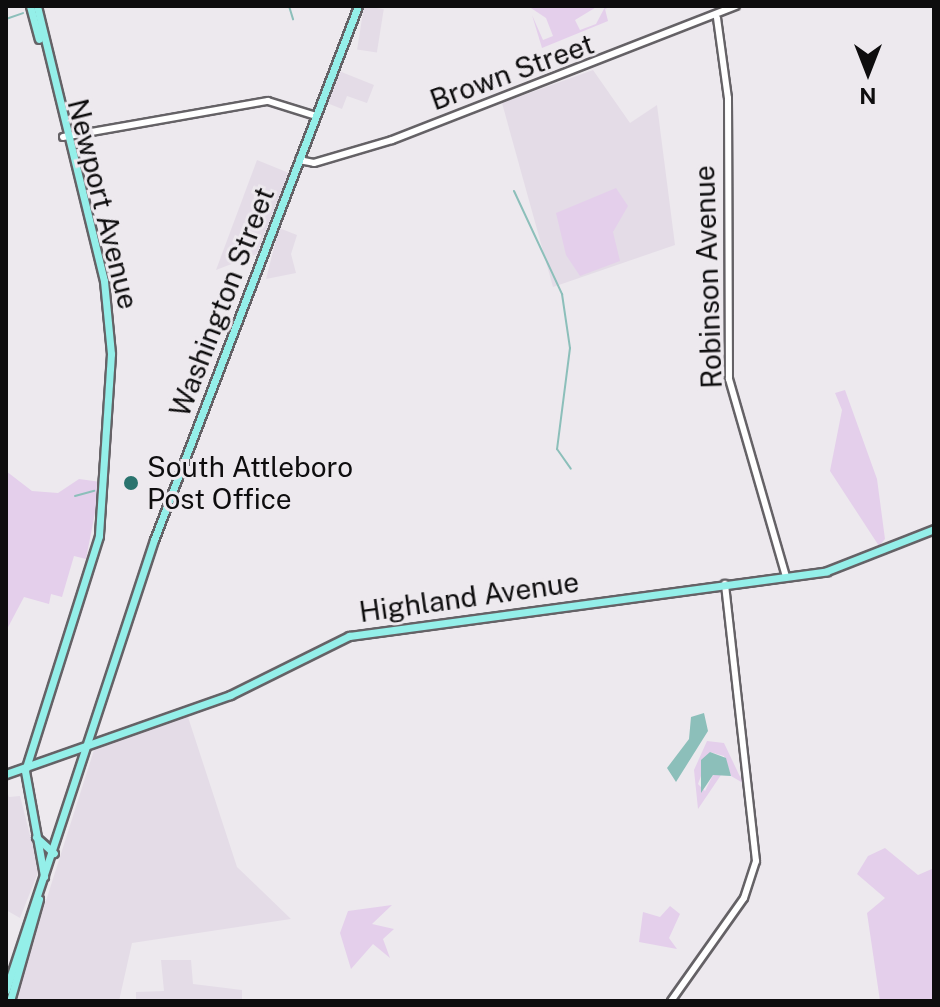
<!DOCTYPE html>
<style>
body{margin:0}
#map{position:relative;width:940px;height:1007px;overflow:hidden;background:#ede9ee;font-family:"Public Sans",sans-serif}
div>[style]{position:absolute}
.built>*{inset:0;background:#e4dce7;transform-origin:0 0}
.green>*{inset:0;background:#e4cfeb}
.water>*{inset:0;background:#8cbfba}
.stream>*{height:2px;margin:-1px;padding:0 1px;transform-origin:1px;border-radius:1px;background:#8cbfba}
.roads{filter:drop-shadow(2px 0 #656266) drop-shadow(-2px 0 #656266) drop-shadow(0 2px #656266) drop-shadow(0 -2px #656266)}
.secondary>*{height:6px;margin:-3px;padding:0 3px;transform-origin:3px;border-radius:3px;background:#fff}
.primary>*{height:7px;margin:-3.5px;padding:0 3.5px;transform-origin:3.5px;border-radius:3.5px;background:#94efe9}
.dots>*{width:22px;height:22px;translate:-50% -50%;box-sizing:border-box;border:4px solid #ede9ee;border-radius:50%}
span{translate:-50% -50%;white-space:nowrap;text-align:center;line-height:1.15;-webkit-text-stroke:6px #ede9ee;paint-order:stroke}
.street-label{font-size:28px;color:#0e0d0e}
.poi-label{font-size:28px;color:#0e0d0e}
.left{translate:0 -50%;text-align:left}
.frame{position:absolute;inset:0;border:8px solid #0e0d0e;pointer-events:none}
.north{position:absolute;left:828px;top:32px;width:80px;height:80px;-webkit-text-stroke:6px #ede9ee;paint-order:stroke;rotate:180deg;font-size:22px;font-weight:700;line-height:32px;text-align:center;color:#0e0d0e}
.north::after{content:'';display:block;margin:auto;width:28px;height:36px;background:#0e0d0e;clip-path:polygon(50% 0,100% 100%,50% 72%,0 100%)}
</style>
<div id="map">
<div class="built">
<i style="left:364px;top:6px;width:20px;height:44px;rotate:9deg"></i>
<i style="clip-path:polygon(593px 70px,630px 123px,657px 105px,675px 245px,553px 287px,502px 103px)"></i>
<i style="clip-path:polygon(339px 71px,374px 85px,367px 103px,347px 96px,342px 109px,327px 103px)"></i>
<i style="clip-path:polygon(257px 160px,289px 173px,257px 254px,216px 270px)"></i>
<i style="clip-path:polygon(279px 228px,297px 235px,291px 254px,296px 273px,266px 279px)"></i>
<i style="clip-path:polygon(187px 714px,237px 867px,291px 919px,132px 943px,119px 1001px,14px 1001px,95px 747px)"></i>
<i style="clip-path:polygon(6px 789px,9px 797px,20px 796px,39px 870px,20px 918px,6px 910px)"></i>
<i style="clip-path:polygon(161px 960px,191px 960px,193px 984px,242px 990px,242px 1001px,136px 1001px,136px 992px,164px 991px)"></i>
</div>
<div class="green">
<i style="clip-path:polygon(528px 6px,598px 6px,575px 20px,580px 30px,596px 24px,605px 7px,612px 6px,605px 9px,608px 21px,542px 48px,532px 15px,543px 40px,553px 36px,546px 18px)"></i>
<i style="clip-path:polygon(616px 188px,628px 206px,613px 232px,620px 261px,580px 276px,566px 255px,556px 213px)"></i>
<i style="clip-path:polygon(845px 390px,877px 479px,885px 539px,879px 546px,830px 471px,842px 410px,835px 393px)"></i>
<i style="clip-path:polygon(6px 471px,32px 491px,58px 493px,79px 479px,101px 482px,86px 559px,74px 556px,62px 597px,51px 594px,49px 604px,24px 597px,6px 631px)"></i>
<i style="clip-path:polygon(707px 741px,724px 743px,743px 783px,731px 776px,724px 756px,710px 752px,698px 784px,705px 791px,713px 775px,721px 775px,698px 809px,694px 770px)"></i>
<i style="clip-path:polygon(885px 848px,918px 875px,934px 868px,934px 1001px,880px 1001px,867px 913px,885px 898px,857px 874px,868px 856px)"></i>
<i style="clip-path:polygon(392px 905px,372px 924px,394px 929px,383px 939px,390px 958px,373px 944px,351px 969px,340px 933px,348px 911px)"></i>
<i style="clip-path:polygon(670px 906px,680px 914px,669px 938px,677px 949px,639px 942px,643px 912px,660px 917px)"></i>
</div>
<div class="water">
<i style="clip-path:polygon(704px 713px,708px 731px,676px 782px,667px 768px,689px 739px,691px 717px)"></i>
<i style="clip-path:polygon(710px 752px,726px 758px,731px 776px,713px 775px,701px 793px,701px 760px)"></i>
</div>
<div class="stream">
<i style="left:289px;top:6px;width:14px;rotate:73deg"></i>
<i style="left:6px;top:19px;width:18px;rotate:-19deg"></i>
<i style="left:514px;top:191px;width:114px;rotate:65deg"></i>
<i style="left:562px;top:294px;width:55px;rotate:81.6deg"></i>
<i style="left:570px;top:348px;width:102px;rotate:97.3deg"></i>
<i style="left:557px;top:449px;width:24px;rotate:55deg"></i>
<i style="left:75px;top:496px;width:20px;rotate:-15deg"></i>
</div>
<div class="roads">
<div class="secondary">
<i style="left:717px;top:18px;width:81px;rotate:82.2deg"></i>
<i style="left:728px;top:98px;width:281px;rotate:89.8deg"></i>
<i style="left:729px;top:379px;width:206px;rotate:73.9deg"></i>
<i style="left:63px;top:137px;width:208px;rotate:-10deg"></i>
<i style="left:268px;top:101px;width:50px;rotate:17.4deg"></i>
<i style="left:299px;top:160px;width:15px;rotate:11deg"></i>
<i style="left:314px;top:163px;width:81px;rotate:-16.4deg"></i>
<i style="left:392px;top:140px;width:369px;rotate:-21.3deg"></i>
<i style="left:671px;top:1001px;width:126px;rotate:-54.7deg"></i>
<i style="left:744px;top:898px;width:39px;rotate:-72deg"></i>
<i style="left:756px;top:861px;width:279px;rotate:-96.4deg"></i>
</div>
<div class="primary">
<i style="left:30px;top:6px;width:34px;rotate:75deg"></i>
<i style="left:37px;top:6px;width:283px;rotate:76.3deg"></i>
<i style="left:104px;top:281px;width:73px;rotate:84.5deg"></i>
<i style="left:111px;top:354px;width:182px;rotate:93.8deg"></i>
<i style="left:99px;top:536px;width:246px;rotate:107.5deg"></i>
<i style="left:25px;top:771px;width:107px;rotate:79.7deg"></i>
<i style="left:6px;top:774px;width:238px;rotate:-19.4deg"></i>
<i style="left:230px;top:695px;width:133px;rotate:-26.4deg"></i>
<i style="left:349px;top:636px;width:482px;rotate:-7.7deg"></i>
<i style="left:827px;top:571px;width:115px;rotate:-21.4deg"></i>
<i style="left:36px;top:837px;width:24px;rotate:42deg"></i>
<i style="left:6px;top:990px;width:474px;rotate:-71.8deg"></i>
<i style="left:154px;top:540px;width:572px;rotate:-69.09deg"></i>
<i style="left:10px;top:1001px;width:106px;rotate:-74.1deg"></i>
</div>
</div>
<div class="dots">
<i style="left:131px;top:483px;background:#2a736e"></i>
</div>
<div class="street-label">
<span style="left:512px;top:72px;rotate:-20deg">Brown Street</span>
<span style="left:103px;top:204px;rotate:76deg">Newport Avenue</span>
<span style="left:708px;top:277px;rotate:-92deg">Robinson Avenue</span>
<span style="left:222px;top:302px;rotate:-69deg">Washington Street</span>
<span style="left:469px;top:597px;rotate:-8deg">Highland Avenue</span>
</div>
<div class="poi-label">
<span class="left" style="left:147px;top:483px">South Attleboro<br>Post Office</span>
</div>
<div class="frame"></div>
<div class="north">N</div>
</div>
